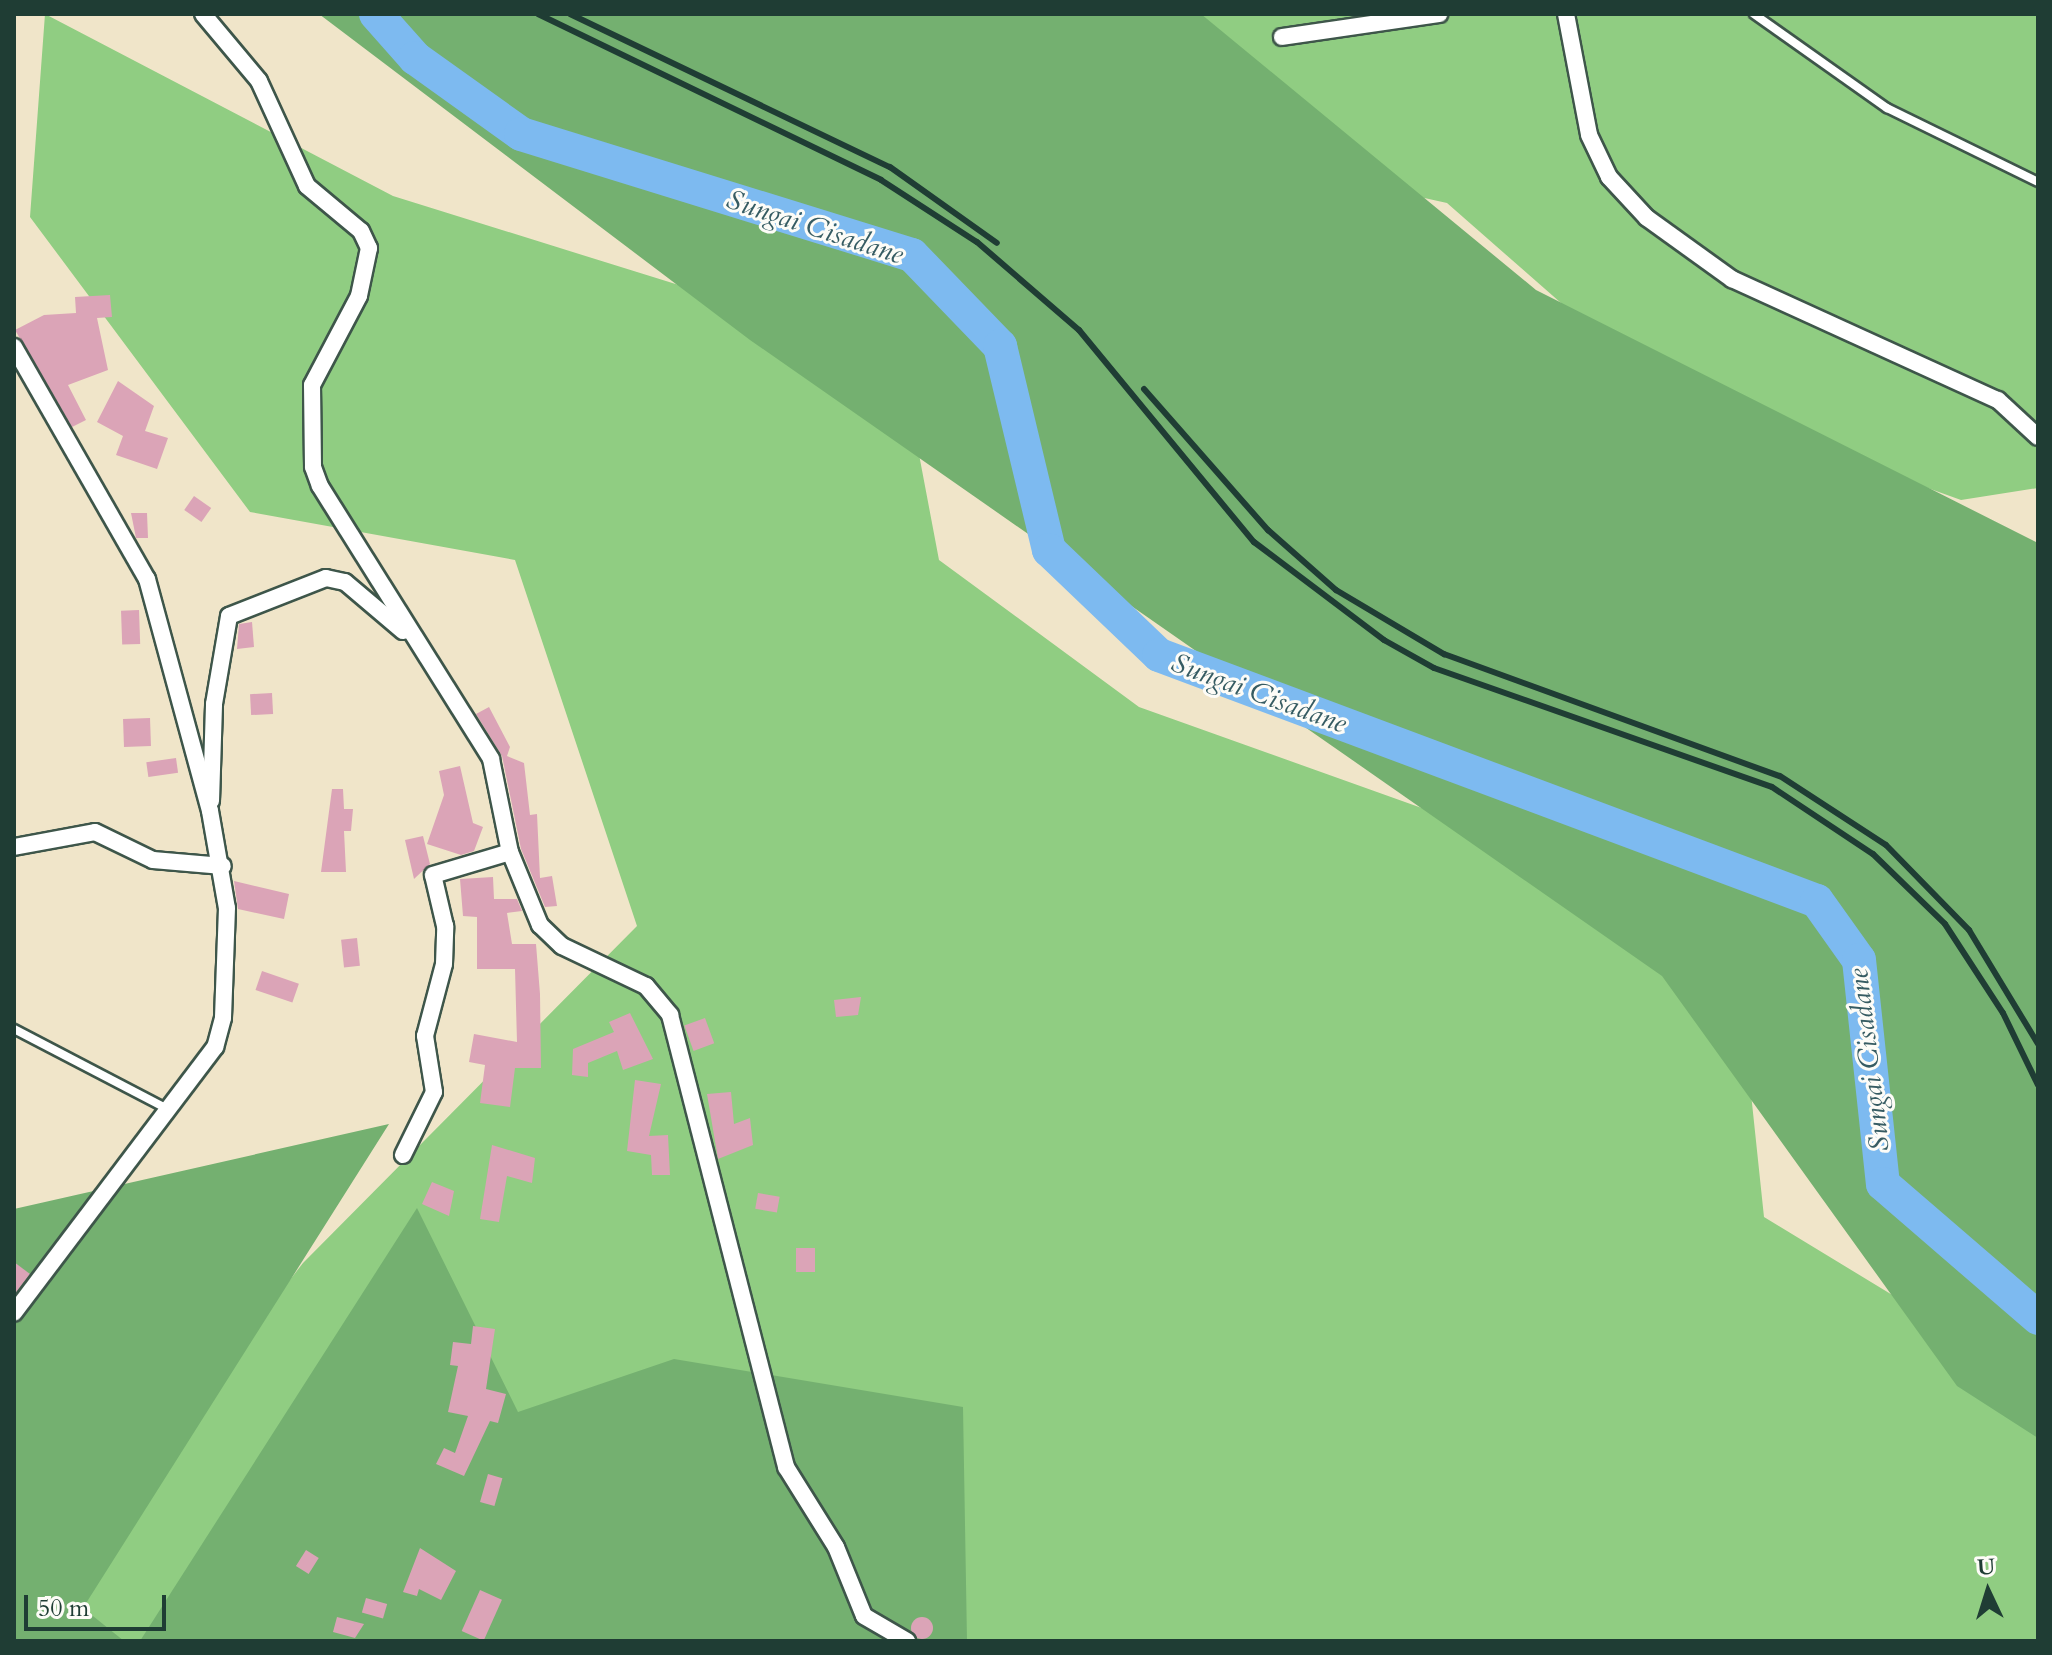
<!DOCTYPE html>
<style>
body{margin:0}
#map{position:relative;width:2052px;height:1655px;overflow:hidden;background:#f0e5c9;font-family:Cardo,serif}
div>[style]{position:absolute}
.green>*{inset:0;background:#90cd82}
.forest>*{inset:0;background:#74b070}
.river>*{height:34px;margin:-17px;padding:0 17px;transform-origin:17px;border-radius:17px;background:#7dbaf0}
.building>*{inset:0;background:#dba4b7;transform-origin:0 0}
.round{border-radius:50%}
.roads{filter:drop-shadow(2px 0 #3e564a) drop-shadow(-2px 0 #3e564a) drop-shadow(0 2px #3e564a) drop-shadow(0 -2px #3e564a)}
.lane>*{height:8px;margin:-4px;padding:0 4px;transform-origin:4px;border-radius:4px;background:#fff}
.street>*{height:16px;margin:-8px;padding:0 8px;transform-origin:8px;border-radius:8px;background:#fff}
.rail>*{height:6px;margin:-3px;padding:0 3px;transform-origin:3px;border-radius:3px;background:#1f3d34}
span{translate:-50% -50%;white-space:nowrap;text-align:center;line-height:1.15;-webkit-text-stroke:6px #fdfcf7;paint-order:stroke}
.water-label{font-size:28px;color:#365c63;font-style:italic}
.frame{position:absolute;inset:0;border:16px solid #1f3d34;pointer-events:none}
.north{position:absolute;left:1948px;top:1551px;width:80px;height:80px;-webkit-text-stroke:6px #fdfcf7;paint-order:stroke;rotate:356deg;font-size:22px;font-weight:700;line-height:32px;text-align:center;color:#1f3d34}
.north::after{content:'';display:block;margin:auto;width:28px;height:36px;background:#1f3d34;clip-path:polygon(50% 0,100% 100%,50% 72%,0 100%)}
.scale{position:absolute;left:24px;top:1595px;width:142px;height:36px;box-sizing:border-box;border:4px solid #1f3d34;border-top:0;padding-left:10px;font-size:24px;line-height:28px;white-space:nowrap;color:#1f3d34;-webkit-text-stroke:6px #fdfcf7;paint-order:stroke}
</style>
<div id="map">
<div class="green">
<i style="clip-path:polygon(45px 14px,393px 196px,900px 354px,939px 560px,1139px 707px,1559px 857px,1742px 1008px,1764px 1217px,2024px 1375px,2038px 1410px,2038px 1641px,49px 1641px,25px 1623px,303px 1263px,637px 926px,515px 560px,250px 512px,30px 217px)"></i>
<i style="clip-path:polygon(1158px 14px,2038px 14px,2038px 488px,1961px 500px,1709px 409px,1602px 339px,1447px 203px,1330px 177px)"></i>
</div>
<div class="forest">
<i style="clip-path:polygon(319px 14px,1201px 14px,1536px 290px,2038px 543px,2038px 1438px,1957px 1386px,1662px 976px,750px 340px)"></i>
<i style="clip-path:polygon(389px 1124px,83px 1608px,124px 1641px,14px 1641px,14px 1209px)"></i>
<i style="clip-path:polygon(417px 1208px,518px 1412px,674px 1359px,963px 1407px,967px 1641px,140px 1641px)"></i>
</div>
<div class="river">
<i style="left:376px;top:14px;width:59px;rotate:48.4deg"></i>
<i style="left:415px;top:58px;width:130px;rotate:35.6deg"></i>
<i style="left:521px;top:134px;width:409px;rotate:17.2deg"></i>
<i style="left:912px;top:255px;width:127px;rotate:46deg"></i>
<i style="left:1000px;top:346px;width:210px;rotate:76.5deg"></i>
<i style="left:1049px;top:550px;width:152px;rotate:43.7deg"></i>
<i style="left:1159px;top:655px;width:702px;rotate:20.5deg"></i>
<i style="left:1817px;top:901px;width:72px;rotate:54.6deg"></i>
<i style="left:1859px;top:960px;width:225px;rotate:83.9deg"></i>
<i style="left:1883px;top:1184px;width:205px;rotate:40.8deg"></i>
</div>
<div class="building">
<i style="clip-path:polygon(110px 295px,112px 317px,97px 318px,108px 370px,68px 385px,86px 420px,72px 427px,15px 330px,44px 315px,76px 313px,75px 297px)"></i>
<i style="clip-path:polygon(118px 381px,154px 406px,145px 431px,168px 438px,157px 469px,116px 455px,123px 436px,97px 422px)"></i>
<i style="left:194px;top:496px;width:21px;height:17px;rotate:35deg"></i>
<i style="clip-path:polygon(131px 513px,147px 513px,148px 538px,136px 538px)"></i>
<i style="left:139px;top:610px;width:34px;height:18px;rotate:88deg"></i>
<i style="clip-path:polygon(252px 622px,254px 647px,237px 649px,239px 624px)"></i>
<i style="left:272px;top:693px;width:21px;height:22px;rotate:87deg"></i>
<i style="clip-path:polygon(489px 707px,510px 747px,507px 756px,524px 763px,530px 815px,537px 814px,540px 878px,552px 876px,557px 906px,545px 907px,521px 849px,502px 756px,476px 714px)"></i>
<i style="left:150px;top:718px;width:28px;height:27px;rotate:88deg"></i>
<i style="left:176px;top:758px;width:15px;height:30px;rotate:82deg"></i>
<i style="clip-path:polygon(460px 766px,473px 823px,483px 827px,474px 851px,461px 855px,427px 844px,444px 795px,439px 771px)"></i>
<i style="clip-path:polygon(332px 789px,343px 789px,344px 809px,353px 809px,351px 831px,344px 831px,346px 872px,321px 872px)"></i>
<i style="clip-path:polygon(423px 836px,430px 864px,414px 879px,405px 840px)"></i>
<i style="clip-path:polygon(493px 877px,494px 899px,517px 899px,522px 911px,507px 913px,512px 944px,536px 944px,540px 994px,541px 1068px,515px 1068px,510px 1107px,480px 1103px,485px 1065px,469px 1062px,474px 1034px,517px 1042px,515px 969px,477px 969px,477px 917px,463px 916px,460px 879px)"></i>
<i style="clip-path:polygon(234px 881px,289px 894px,284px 919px,238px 909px)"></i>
<i style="left:357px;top:938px;width:28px;height:16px;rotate:84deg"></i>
<i style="left:262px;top:971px;width:39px;height:20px;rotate:19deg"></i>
<i style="clip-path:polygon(861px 997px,858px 1015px,836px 1017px,834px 1000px)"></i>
<i style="clip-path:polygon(630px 1013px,653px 1059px,623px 1070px,617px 1051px,588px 1063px,588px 1077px,572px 1075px,573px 1049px,614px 1032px,609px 1022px)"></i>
<i style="left:705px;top:1018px;width:27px;height:22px;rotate:70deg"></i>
<i style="clip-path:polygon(635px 1080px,661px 1084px,649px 1136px,668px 1135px,670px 1175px,652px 1175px,651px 1155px,627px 1151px)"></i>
<i style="clip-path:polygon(731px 1092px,734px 1124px,750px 1118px,753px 1145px,718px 1159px,707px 1094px)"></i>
<i style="clip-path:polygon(492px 1145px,535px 1158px,532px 1183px,507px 1176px,499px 1222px,480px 1219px)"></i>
<i style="clip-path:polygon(432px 1182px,454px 1191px,449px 1216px,422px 1204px)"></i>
<i style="left:758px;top:1193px;width:22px;height:16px;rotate:10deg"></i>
<i style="left:796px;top:1248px;width:19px;height:24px"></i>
<i style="clip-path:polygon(14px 1262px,30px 1274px,14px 1295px)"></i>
<i style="clip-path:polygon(473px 1326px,495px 1329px,486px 1389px,506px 1394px,498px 1423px,490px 1421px,464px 1476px,436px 1464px,444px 1448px,455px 1453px,468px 1416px,448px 1412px,458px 1366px,450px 1365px,453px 1342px,471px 1344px)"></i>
<i style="left:488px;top:1474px;width:15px;height:29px;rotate:16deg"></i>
<i style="clip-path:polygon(420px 1548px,456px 1571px,441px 1600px,419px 1589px,417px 1596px,403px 1592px)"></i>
<i style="left:306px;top:1550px;width:15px;height:19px;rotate:32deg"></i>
<i style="left:480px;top:1590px;width:24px;height:45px;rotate:24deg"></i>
<i style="left:366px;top:1598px;width:22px;height:15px;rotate:16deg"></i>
<i style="clip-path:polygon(337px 1617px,364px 1624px,355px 1638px,333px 1632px)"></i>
<i class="round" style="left:911px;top:1617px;width:22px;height:22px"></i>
</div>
<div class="roads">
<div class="lane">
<i style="left:1754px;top:14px;width:163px;rotate:35.3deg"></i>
<i style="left:1887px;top:108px;width:168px;rotate:26.1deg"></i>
<i style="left:14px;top:1029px;width:174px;rotate:27.5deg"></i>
</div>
<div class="street">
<i style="left:203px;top:14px;width:87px;rotate:50.1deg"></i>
<i style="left:259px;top:81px;width:115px;rotate:65.4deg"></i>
<i style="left:307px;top:186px;width:70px;rotate:39.8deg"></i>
<i style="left:361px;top:231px;width:19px;rotate:65deg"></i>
<i style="left:369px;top:248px;width:49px;rotate:101.8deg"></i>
<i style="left:359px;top:296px;width:101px;rotate:117.8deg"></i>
<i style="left:312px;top:385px;width:82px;rotate:89.3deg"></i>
<i style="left:313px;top:467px;width:20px;rotate:70deg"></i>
<i style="left:320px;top:486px;width:322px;rotate:57.9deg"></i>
<i style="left:491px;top:759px;width:95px;rotate:78.5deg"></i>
<i style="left:510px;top:852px;width:79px;rotate:67.7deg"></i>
<i style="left:540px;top:925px;width:30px;rotate:44deg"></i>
<i style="left:562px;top:946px;width:93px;rotate:25.5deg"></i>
<i style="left:646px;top:986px;width:38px;rotate:50deg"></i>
<i style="left:670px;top:1015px;width:467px;rotate:75.6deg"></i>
<i style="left:786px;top:1467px;width:94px;rotate:58deg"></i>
<i style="left:836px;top:1547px;width:74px;rotate:67.9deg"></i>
<i style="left:864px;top:1616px;width:50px;rotate:30.2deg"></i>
<i style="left:1566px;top:14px;width:123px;rotate:79.2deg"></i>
<i style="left:1589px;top:135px;width:47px;rotate:64.5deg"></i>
<i style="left:1609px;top:177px;width:56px;rotate:47.2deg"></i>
<i style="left:1647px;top:218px;width:105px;rotate:35.7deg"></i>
<i style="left:1732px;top:279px;width:292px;rotate:24.5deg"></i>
<i style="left:1998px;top:400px;width:54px;rotate:42.8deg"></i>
<i style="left:1282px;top:37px;width:159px;rotate:-8.3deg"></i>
<i style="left:14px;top:347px;width:267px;rotate:60.2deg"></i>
<i style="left:147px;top:579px;width:240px;rotate:74.8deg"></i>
<i style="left:210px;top:811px;width:98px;rotate:80.1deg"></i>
<i style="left:227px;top:908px;width:110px;rotate:92.1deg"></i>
<i style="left:223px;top:1018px;width:30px;rotate:105deg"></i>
<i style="left:215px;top:1047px;width:333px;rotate:127.1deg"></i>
<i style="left:211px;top:801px;width:97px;rotate:-88.2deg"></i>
<i style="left:214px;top:704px;width:89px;rotate:-80.3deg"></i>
<i style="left:229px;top:616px;width:104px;rotate:-21.4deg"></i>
<i style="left:326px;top:578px;width:19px;rotate:12deg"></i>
<i style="left:345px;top:582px;width:76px;rotate:40.2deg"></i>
<i style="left:14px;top:847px;width:82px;rotate:-10.5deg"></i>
<i style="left:95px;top:832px;width:64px;rotate:25.8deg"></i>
<i style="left:153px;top:860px;width:70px;rotate:4.9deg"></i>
<i style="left:403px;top:1155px;width:70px;rotate:-63.8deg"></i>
<i style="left:434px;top:1092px;width:57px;rotate:-99.1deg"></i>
<i style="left:425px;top:1036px;width:74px;rotate:-75.2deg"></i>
<i style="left:444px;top:964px;width:38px;rotate:-88deg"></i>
<i style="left:445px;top:926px;width:52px;rotate:-103.2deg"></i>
<i style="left:433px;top:875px;width:80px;rotate:-16.6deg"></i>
</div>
</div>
<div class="rail">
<i style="left:538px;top:14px;width:381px;rotate:25.8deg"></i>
<i style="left:881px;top:180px;width:114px;rotate:32.9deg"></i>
<i style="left:977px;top:242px;width:135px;rotate:40.8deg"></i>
<i style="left:1079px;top:330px;width:275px;rotate:50.5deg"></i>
<i style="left:1254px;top:542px;width:163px;rotate:37deg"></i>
<i style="left:1384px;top:640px;width:57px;rotate:29.2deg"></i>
<i style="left:1434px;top:668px;width:358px;rotate:19.4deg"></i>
<i style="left:1772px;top:787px;width:121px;rotate:33.6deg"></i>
<i style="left:1873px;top:854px;width:100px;rotate:44.2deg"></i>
<i style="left:1945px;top:924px;width:106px;rotate:56.9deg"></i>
<i style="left:2003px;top:1013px;width:80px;rotate:64.1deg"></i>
<i style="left:570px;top:14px;width:355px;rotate:25.6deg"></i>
<i style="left:890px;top:167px;width:131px;rotate:35.4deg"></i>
<i style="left:1144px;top:389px;width:188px;rotate:48.7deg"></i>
<i style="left:1268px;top:530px;width:91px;rotate:41.4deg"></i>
<i style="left:1336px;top:590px;width:126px;rotate:30.7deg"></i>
<i style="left:1444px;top:654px;width:357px;rotate:20deg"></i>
<i style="left:1780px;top:776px;width:126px;rotate:33.1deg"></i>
<i style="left:1886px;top:845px;width:119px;rotate:45.7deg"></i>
<i style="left:1969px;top:930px;width:133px;rotate:58.8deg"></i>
</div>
<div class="water-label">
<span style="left:815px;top:227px;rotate:18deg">Sungai Cisadane</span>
<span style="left:1259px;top:693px;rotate:20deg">Sungai Cisadane</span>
<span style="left:1869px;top:1060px;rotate:-97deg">Sungai Cisadane</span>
</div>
<div class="frame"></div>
<div class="north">U</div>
<div class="scale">50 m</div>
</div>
